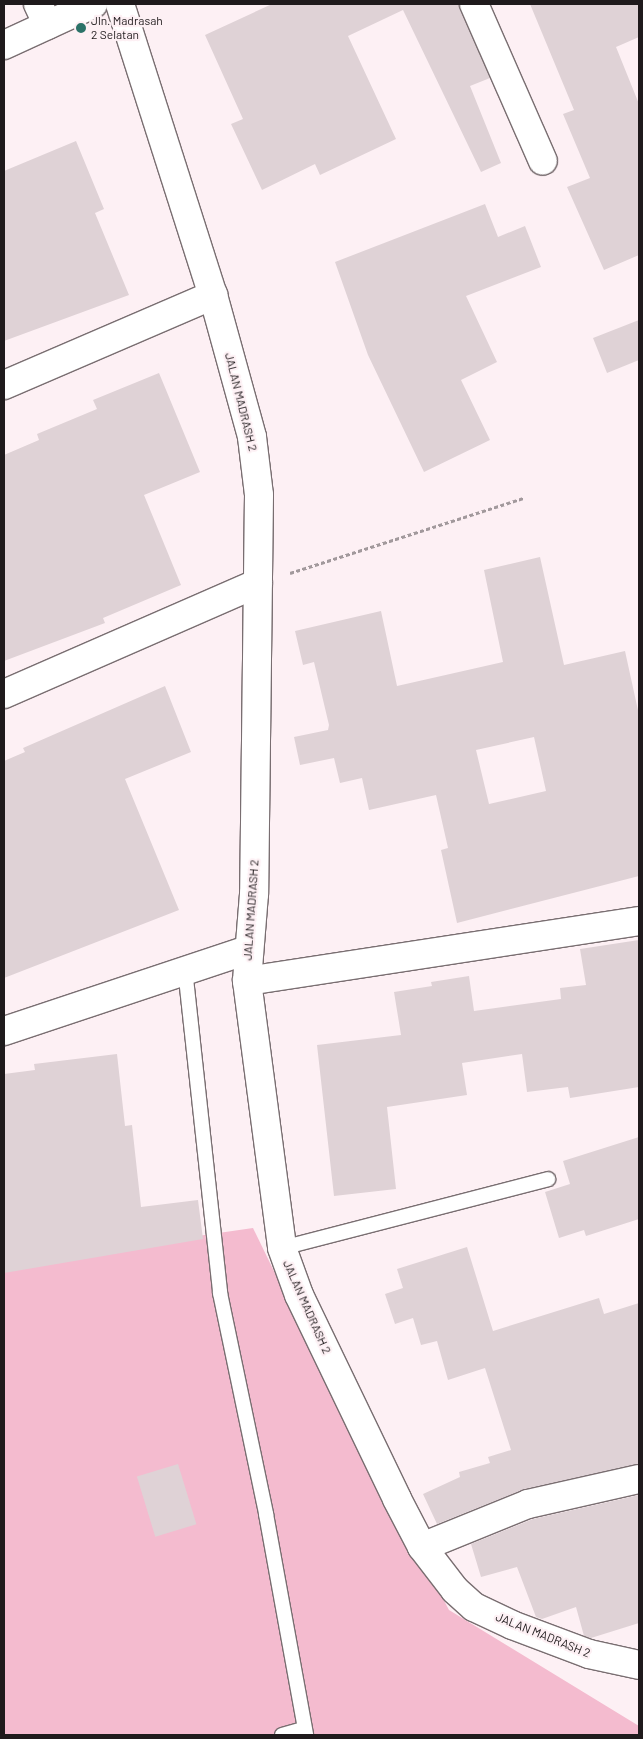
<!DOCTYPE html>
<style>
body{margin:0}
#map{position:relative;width:643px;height:1739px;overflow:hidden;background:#fdf0f4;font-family:Barlow,sans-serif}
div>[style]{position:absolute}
.green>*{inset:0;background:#f4bbcf}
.building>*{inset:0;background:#dfd2d6;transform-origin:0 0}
.path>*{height:3px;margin-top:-1.5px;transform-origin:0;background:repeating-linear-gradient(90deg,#a2999c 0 4px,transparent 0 6.5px)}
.roads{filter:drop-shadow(1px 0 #796e71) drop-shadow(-1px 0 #796e71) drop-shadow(0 1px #796e71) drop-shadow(0 -1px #796e71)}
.service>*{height:14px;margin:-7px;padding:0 7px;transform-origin:7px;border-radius:7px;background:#fff}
.minor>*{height:28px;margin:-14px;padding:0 14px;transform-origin:14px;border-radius:14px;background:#fff}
.tertiary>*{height:28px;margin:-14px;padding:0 14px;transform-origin:14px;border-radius:14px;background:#fff}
.dots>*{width:14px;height:14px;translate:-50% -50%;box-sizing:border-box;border:2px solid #fdf0f4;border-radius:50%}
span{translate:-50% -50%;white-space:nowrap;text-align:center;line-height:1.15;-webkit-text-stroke:4.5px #fdf0f4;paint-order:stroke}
.poi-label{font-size:12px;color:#1f1a1c}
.left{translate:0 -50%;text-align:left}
.street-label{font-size:12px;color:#1f1a1c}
.frame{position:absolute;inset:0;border:5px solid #1f1a1c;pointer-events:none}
</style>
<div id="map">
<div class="green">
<i style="clip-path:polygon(253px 1228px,326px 1378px,449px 1610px,639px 1726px,639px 1735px,4px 1735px,4px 1264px)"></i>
</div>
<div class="building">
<i style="clip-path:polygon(272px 4px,459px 4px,490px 78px,470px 86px,501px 163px,481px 172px,403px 10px,348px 36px,396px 139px,320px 175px,315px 164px,262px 190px,231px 124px,243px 119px,205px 35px)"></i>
<i style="clip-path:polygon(530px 4px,639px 4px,639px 37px,616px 47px,639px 104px,639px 255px,604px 270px,567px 187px,590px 178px,563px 114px,574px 110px)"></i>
<i style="clip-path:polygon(76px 141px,104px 209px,95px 213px,129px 295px,4px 341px,4px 171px)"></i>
<i style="clip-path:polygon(485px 204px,498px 237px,525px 226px,541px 267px,466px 296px,497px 362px,461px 380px,490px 440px,424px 472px,368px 355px,335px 262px)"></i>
<i style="clip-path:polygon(639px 320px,639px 360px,607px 373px,593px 338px)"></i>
<i style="clip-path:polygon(159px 373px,200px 472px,144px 495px,181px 585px,103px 618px,105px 623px,4px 661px,4px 455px,39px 440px,37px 434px,97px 409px,93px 400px)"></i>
<i style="clip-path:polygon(evenodd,540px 557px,564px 665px,625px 651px,639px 715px,639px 876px,457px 923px,441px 850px,448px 848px,436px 795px,369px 810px,362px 778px,340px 783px,334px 758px,300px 765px,294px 737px,328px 730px,329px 725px,314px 662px,303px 665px,295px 631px,381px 611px,397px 686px,503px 662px,484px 570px,540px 557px,534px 737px,546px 791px,489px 804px,476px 750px,534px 737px)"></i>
<i style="clip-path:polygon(165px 686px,191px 752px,125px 779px,179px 910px,4px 978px,4px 761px,25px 752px,23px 748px)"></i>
<i style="clip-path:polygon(639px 940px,639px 1087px,570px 1098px,568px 1087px,527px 1092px,522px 1054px,462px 1063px,467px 1095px,387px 1107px,396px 1189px,334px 1196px,317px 1045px,401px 1035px,394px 992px,432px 986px,431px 982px,469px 976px,474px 1011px,561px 999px,560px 988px,586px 985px,580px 949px)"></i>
<i style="clip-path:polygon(117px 1054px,125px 1126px,132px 1125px,141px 1207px,198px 1200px,203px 1239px,4px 1273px,4px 1074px,35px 1070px,34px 1064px)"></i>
<i style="clip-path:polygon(639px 1137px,639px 1219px,586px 1236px,584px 1230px,559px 1238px,545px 1192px,570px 1184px,563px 1161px)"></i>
<i style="clip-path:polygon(467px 1247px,493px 1331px,599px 1298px,604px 1314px,639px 1303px,639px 1464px,524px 1489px,437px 1524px,423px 1494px,460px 1477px,459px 1472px,490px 1463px,488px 1457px,511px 1450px,485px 1368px,448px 1380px,437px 1341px,421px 1345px,413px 1318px,395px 1324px,385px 1294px,403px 1288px,397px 1269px)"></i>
<i style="left:178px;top:1464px;width:63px;height:43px;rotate:73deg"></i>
<i style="clip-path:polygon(639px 1495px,639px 1623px,591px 1638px,584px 1636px,576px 1607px,542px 1619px,536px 1617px,517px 1567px,481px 1577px,471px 1544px,533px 1519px)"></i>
</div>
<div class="path">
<i style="left:290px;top:573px;width:246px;rotate:-17.8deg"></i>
</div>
<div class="roads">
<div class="service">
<i style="left:185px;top:969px;width:326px;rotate:83.8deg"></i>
<i style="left:220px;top:1293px;width:226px;rotate:78.2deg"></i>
<i style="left:266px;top:1514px;width:225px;rotate:79.7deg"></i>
<i style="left:282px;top:1248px;width:275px;rotate:-14.5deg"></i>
<i style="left:282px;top:1735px;width:22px;rotate:-16deg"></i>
</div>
<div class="minor">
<i style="left:38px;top:4px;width:23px;rotate:65deg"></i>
<i style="left:120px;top:4px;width:305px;rotate:72.3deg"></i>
<i style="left:213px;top:295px;width:147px;rotate:74.6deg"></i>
<i style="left:252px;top:437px;width:58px;rotate:83.1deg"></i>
<i style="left:259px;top:495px;width:399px;rotate:90.7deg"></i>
<i style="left:254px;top:894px;width:87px;rotate:94.6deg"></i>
<i style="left:247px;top:981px;width:269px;rotate:82.5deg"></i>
<i style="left:282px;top:1248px;width:50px;rotate:70.1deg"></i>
<i style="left:299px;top:1295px;width:226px;rotate:64.3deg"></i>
<i style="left:397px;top:1499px;width:54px;rotate:62.5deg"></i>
<i style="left:422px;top:1547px;width:54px;rotate:52.5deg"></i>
<i style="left:455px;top:1590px;width:25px;rotate:42deg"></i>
<i style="left:474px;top:1607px;width:42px;rotate:25.3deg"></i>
<i style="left:512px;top:1625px;width:82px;rotate:20.6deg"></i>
<i style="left:589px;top:1654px;width:51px;rotate:12.4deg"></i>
<i style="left:474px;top:4px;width:171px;rotate:66.3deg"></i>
<i style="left:4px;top:385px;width:228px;rotate:-23.3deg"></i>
<i style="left:4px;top:694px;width:277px;rotate:-23.6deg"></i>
<i style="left:247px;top:981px;width:397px;rotate:-8.7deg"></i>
<i style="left:4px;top:1031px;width:256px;rotate:-18.4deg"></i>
<i style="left:422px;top:1547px;width:114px;rotate:-22.1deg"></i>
<i style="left:528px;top:1504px;width:114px;rotate:-12.7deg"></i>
</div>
<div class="tertiary">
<i style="left:4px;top:45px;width:98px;rotate:-24.7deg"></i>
</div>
</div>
<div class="dots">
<i style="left:81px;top:28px;background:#2b7268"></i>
</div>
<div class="poi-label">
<span class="left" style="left:91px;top:28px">Jln. Madrasah<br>2 Selatan</span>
</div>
<div class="street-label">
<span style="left:241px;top:402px;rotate:76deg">JALAN MADRASH 2</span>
<span style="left:251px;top:910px;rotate:-86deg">JALAN MADRASH 2</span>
<span style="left:307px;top:1307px;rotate:66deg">JALAN MADRASH 2</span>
<span style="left:543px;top:1635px;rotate:22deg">JALAN MADRASH 2</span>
</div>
<div class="frame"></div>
</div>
